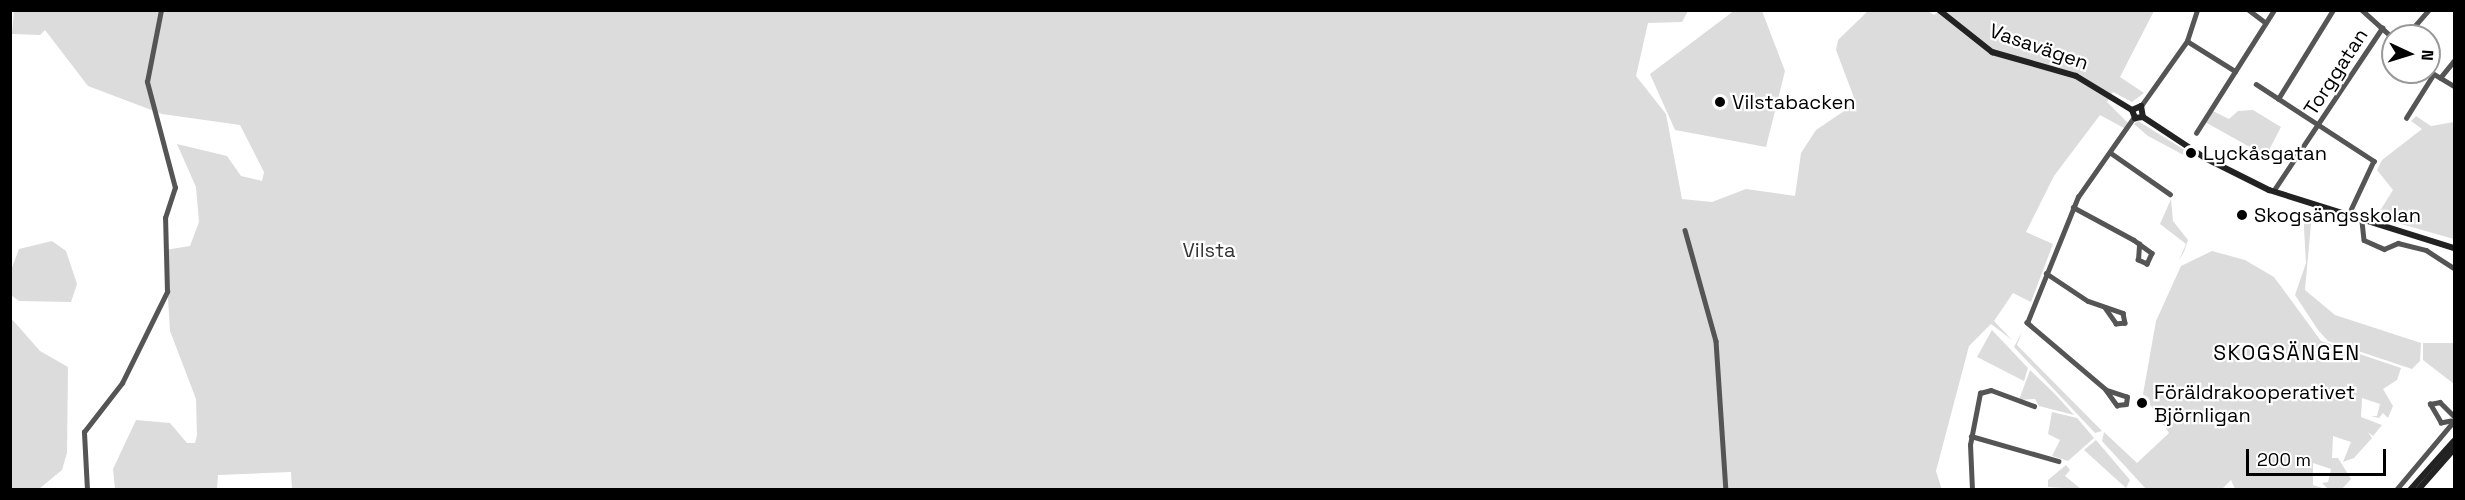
<!DOCTYPE html>
<meta charset="utf-8">
<style>
body{margin:0}
#map{position:relative;width:2465px;height:500px;overflow:hidden;background:#fff;font-family:"Space Grotesk",sans-serif}
div>[style]{position:absolute}
.green>*{inset:0;background:#dcdcdc}
.street>*{height:4.5px;margin:-2.25px;padding:0 2.25px;transform-origin:2.25px;border-radius:2.25px;background:#555}
.secondary>*{height:6px;margin:-3px;padding:0 3px;transform-origin:3px;border-radius:3px;background:#222}
.dots>*{width:16px;height:16px;translate:-50% -50%;box-sizing:border-box;border:3px solid #fff;border-radius:50%}
span{translate:-50% -50%;white-space:nowrap;text-align:center;line-height:1.15;-webkit-text-stroke:4.5px #fff;paint-order:stroke}
.street-label{font-size:20px;color:#000}
.poi-label{font-size:20px;color:#000}
.left{translate:0 -50%;text-align:left}
.park-label{font-size:20px;color:#333}
.neighbourhood-label{font-size:21px;color:#000;letter-spacing:1.5px}
.frame{position:absolute;inset:0;border:12px solid #000;pointer-events:none}
.north{position:absolute;left:2381px;top:24px;width:60px;height:60px;box-sizing:border-box;background:#fff;border:2px solid #999;border-radius:50%;rotate:94deg;font-size:16px;font-weight:700;line-height:24px;text-align:center;color:#000}
.north::after{content:'';display:block;margin:auto;width:21px;height:27px;background:#000;clip-path:polygon(50% 0,100% 100%,50% 72%,0 100%)}
.scale{position:absolute;left:2246px;top:449px;width:140px;height:27px;box-sizing:border-box;border:3px solid #000;border-top:0;padding-left:8px;font-size:18px;line-height:21px;white-space:nowrap;color:#000;-webkit-text-stroke:4px #fff;paint-order:stroke}
</style>
<div id="map">
<div class="green">
<i style="clip-path:polygon(14px 10px,1688px 11px,1682px 22px,1648px 23px,1636px 76px,1666px 114px,1682px 199px,1712px 202px,1746px 189px,1795px 196px,1801px 153px,1816px 130px,1856px 103px,1836px 50px,1838px 40px,1868px 11px,1928px 11px,1934px 15px,1940px 10px,2154px 11px,2120px 77px,2144px 93px,2132px 102px,2113px 92px,2107px 102px,2128px 123px,2124px 128px,2100px 115px,2054px 176px,2026px 232px,2053px 244px,2031px 302px,2013px 293px,1994px 321px,2012px 340px,1991px 324px,1969px 346px,1936px 471px,1942px 490px,292px 490px,291px 472px,218px 475px,217px 489px,115px 489px,113px 469px,136px 420px,170px 423px,187px 443px,195px 443px,197px 435px,196px 399px,170px 331px,165px 250px,190px 246px,199px 222px,196px 187px,177px 144px,227px 156px,241px 176px,262px 181px,264px 172px,240px 125px,162px 114px,88px 86px,45px 30px,40px 35px,12px 34px)"></i>
<i style="clip-path:polygon(1735px 10px,1762px 11px,1785px 71px,1766px 147px,1675px 130px,1650px 74px)"></i>
<i style="clip-path:polygon(2253px 110px,2281px 127px,2266px 156px,2205px 122px,2213px 111px,2229px 119px,2238px 111px)"></i>
<i style="clip-path:polygon(2416px 116px,2431px 126px,2454px 122px,2454px 239px,2376px 217px,2393px 190px,2377px 170px,2382px 160px,2422px 129px,2411px 121px)"></i>
<i style="clip-path:polygon(2138px 121px,2191px 154px,2193px 160px,2148px 136px,2134px 124px)"></i>
<i style="clip-path:polygon(2171px 199px,2173px 221px,2188px 240px,2184px 252px,2179px 260px,2186px 244px,2160px 224px)"></i>
<i style="clip-path:polygon(2303px 210px,2312px 213px,2305px 290px,2335px 315px,2421px 343px,2420px 361px,2412px 369px,2328px 341px,2318px 330px,2295px 295px,2306px 263px)"></i>
<i style="clip-path:polygon(52px 241px,66px 251px,77px 284px,71px 302px,19px 301px,11px 295px,10px 273px,19px 249px)"></i>
<i style="clip-path:polygon(2212px 251px,2245px 260px,2274px 277px,2321px 341px,2401px 368px,2397px 380px,2383px 389px,2393px 406px,2388px 418px,2383px 413px,2379px 418px,2371px 416px,2377px 416px,2380px 404px,2362px 398px,2361px 417px,2382px 425px,2373px 436px,2368px 432px,2372px 438px,2354px 458px,2343px 462px,2351px 442px,2333px 436px,2332px 458px,2338px 458px,2351px 479px,2342px 489px,2328px 489px,2322px 483px,2328px 482px,2331px 469px,2313px 463px,2313px 485px,2325px 489px,2235px 489px,2231px 480px,2222px 489px,2146px 489px,2102px 441px,2104px 432px,2137px 463px,2169px 433px,2143px 394px,2156px 321px,2181px 266px)"></i>
<i style="clip-path:polygon(10px 317px,40px 351px,68px 367px,67px 453px,62px 470px,39px 489px,11px 489px)"></i>
<i style="clip-path:polygon(1992px 330px,2028px 368px,2024px 381px,1977px 357px)"></i>
<i style="clip-path:polygon(2022px 332px,2017px 345px,2102px 431px,2095px 433px,2014px 347px)"></i>
<i style="clip-path:polygon(2423px 343px,2454px 343px,2454px 384px,2423px 360px)"></i>
<i style="clip-path:polygon(2030px 370px,2055px 394px,2074px 415px,2039px 406px,2035px 399px,2019px 400px)"></i>
<i style="clip-path:polygon(2052px 412px,2077px 418px,2094px 438px,2068px 461px,2052px 456px,2060px 440px,2048px 434px)"></i>
<i style="clip-path:polygon(2096px 440px,2130px 480px,2126px 488px,2084px 450px)"></i>
<i style="clip-path:polygon(2066px 465px,2070px 470px,2065px 476px,2081px 489px,2048px 487px,2048px 480px)"></i>
</div>
<div class="street">
<i style="left:2249px;top:10px;width:21px;rotate:37deg"></i>
<i style="left:2362px;top:10px;width:42px;rotate:42.1deg"></i>
<i style="left:2406px;top:36px;width:35px;rotate:-49deg"></i>
<i style="left:2187px;top:41px;width:57px;rotate:32deg"></i>
<i style="left:2429px;top:71px;width:29px;rotate:31deg"></i>
<i style="left:2440px;top:78px;width:22px;rotate:-51deg"></i>
<i style="left:2256px;top:84px;width:141px;rotate:33.1deg"></i>
<i style="left:2374px;top:161px;width:54px;rotate:115.1deg"></i>
<i style="left:2278px;top:99px;width:105px;rotate:-58.3deg"></i>
<i style="left:2141px;top:106px;width:80px;rotate:-54.7deg"></i>
<i style="left:2187px;top:41px;width:33px;rotate:-72deg"></i>
<i style="left:2406px;top:118px;width:51px;rotate:-57.9deg"></i>
<i style="left:2196px;top:133px;width:146px;rotate:-57.6deg"></i>
<i style="left:2111px;top:153px;width:72px;rotate:34.8deg"></i>
<i style="left:2274px;top:190px;width:195px;rotate:-56.3deg"></i>
<i style="left:2073px;top:207px;width:69px;rotate:28.4deg"></i>
<i style="left:2134px;top:240px;width:22px;rotate:36deg"></i>
<i style="left:2152px;top:253px;width:12px;rotate:114deg"></i>
<i style="left:2147px;top:264px;width:10px;rotate:-156deg"></i>
<i style="left:2138px;top:260px;width:16px;rotate:-86deg"></i>
<i style="left:2362px;top:221px;width:19px;rotate:84deg"></i>
<i style="left:2364px;top:240px;width:22px;rotate:24deg"></i>
<i style="left:2384px;top:249px;width:15px;rotate:-23deg"></i>
<i style="left:2398px;top:243px;width:29px;rotate:14deg"></i>
<i style="left:2426px;top:250px;width:33px;rotate:33deg"></i>
<i style="left:1685px;top:230px;width:115px;rotate:74.4deg"></i>
<i style="left:1716px;top:341px;width:149px;rotate:86.2deg"></i>
<i style="left:2046px;top:273px;width:50px;rotate:33.7deg"></i>
<i style="left:2088px;top:301px;width:37px;rotate:19deg"></i>
<i style="left:2123px;top:313px;width:10px;rotate:79deg"></i>
<i style="left:2125px;top:323px;width:9px;rotate:174deg"></i>
<i style="left:2116px;top:324px;width:19px;rotate:-125deg"></i>
<i style="left:2106px;top:390px;width:19px;rotate:54deg"></i>
<i style="left:2117px;top:405px;width:9px;rotate:-6deg"></i>
<i style="left:2126px;top:404px;width:7px;rotate:-82deg"></i>
<i style="left:2127px;top:397px;width:22px;rotate:-162deg"></i>
<i style="left:2106px;top:390px;width:104px;rotate:-139.7deg"></i>
<i style="left:2027px;top:323px;width:136px;rotate:-68deg"></i>
<i style="left:2078px;top:197px;width:98px;rotate:-55deg"></i>
<i style="left:2451px;top:421px;width:10px;rotate:169deg"></i>
<i style="left:2441px;top:423px;width:22px;rotate:-120deg"></i>
<i style="left:2430px;top:404px;width:10px;rotate:-11deg"></i>
<i style="left:2440px;top:402px;width:20px;rotate:45deg"></i>
<i style="left:1971px;top:436px;width:91px;rotate:16deg"></i>
<i style="left:87px;top:490px;width:58px;rotate:-93deg"></i>
<i style="left:84px;top:432px;width:62px;rotate:-52.2deg"></i>
<i style="left:122px;top:383px;width:102px;rotate:-63.7deg"></i>
<i style="left:167px;top:292px;width:74px;rotate:-91.5deg"></i>
<i style="left:165px;top:218px;width:32px;rotate:-72deg"></i>
<i style="left:175px;top:188px;width:110px;rotate:-104.8deg"></i>
<i style="left:147px;top:82px;width:73px;rotate:-79deg"></i>
<i style="left:1972px;top:490px;width:45px;rotate:-92.5deg"></i>
<i style="left:1970px;top:445px;width:53px;rotate:-79.1deg"></i>
<i style="left:1980px;top:393px;width:11px;rotate:-15deg"></i>
<i style="left:1991px;top:390px;width:46px;rotate:20.4deg"></i>
<i style="left:2396px;top:490px;width:90px;rotate:-50deg"></i>
</div>
<div class="secondary">
<i style="left:1939px;top:10px;width:68px;rotate:38.4deg"></i>
<i style="left:1992px;top:52px;width:87px;rotate:15.9deg"></i>
<i style="left:2076px;top:76px;width:66px;rotate:31.3deg"></i>
<i style="left:2132px;top:110px;width:10px;rotate:-24deg"></i>
<i style="left:2141px;top:106px;width:11px;rotate:80deg"></i>
<i style="left:2132px;top:110px;width:9px;rotate:69deg"></i>
<i style="left:2135px;top:118px;width:8px;rotate:-7deg"></i>
<i style="left:2143px;top:117px;width:74px;rotate:33.5deg"></i>
<i style="left:2205px;top:158px;width:72px;rotate:26.6deg"></i>
<i style="left:2269px;top:190px;width:194px;rotate:17.4deg"></i>
<i style="left:2410px;top:490px;width:66px;rotate:-48.1deg"></i>
<i style="left:2418px;top:490px;width:55px;rotate:-48.7deg"></i>
</div>
<div class="dots">
<i style="left:1720px;top:102px;background:#000"></i>
<i style="left:2191px;top:153px;background:#000"></i>
<i style="left:2242px;top:215px;background:#000"></i>
<i style="left:2142px;top:403px;background:#000"></i>
</div>
<div class="street-label">
<span style="left:2039px;top:47px;rotate:19deg">Vasavägen</span>
<span style="left:2336px;top:72px;rotate:-57deg">Torggatan</span>
</div>
<div class="poi-label">
<span class="left" style="left:1732px;top:102px">Vilstabacken</span>
<span class="left" style="left:2203px;top:153px">Lyckåsgatan</span>
<span class="left" style="left:2254px;top:215px">Skogsängsskolan</span>
<span class="left" style="left:2154px;top:404px">Föräldrakooperativet<br>Björnligan</span>
</div>
<div class="park-label">
<span style="left:1209px;top:250px">Vilsta</span>
</div>
<div class="neighbourhood-label">
<span style="left:2287px;top:353px">SKOGSÄNGEN</span>
</div>
<div class="frame"></div>
<div class="north">N</div>
<div class="scale">200 m</div>
</div>
